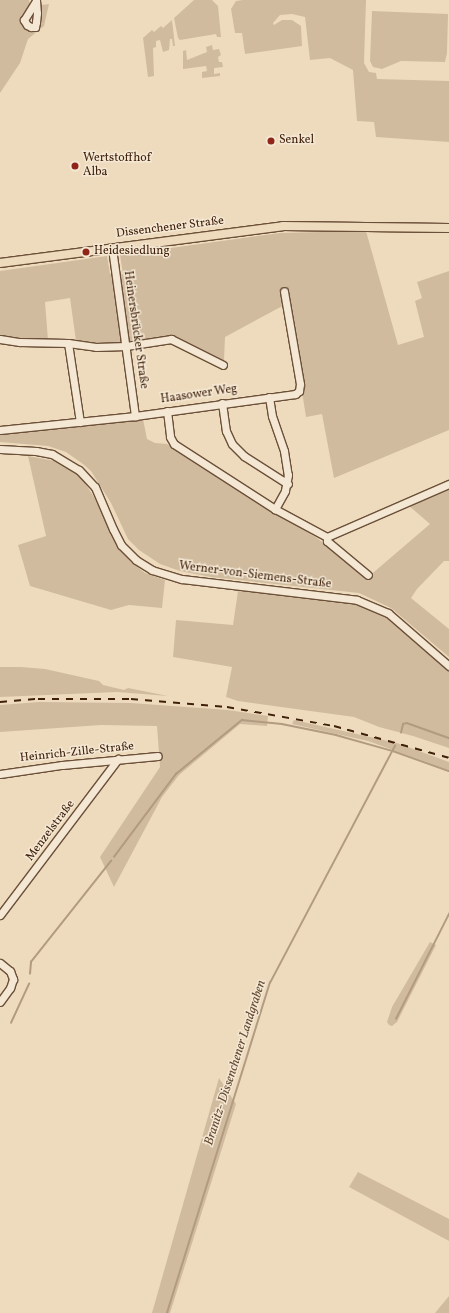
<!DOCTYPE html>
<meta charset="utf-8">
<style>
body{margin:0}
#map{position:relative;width:449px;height:1313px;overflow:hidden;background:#eedbbd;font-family:Vollkorn,serif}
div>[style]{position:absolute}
.green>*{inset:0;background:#d0bb9f}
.stream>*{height:1.5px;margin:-0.75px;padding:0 0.75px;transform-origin:0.75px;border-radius:0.75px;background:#b29b80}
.roads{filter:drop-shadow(1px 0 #6b4f38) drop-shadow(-1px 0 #6b4f38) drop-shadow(0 1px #6b4f38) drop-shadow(0 -1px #6b4f38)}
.minor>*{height:7px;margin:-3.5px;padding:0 3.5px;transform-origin:3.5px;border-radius:3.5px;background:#f4e8d4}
.major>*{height:8px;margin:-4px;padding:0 4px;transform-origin:4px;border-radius:4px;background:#eedbbd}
.rail>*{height:1.5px;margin-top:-0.75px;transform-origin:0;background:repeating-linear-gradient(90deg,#3f200b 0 7px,transparent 0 14px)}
.dots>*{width:11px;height:11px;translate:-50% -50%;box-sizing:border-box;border:2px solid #f4e8d4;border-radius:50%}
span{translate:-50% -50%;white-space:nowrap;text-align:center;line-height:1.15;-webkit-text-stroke:3px #f4e8d4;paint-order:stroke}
.poi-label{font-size:12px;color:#3f200b}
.left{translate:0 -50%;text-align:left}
.street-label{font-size:12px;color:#3f200b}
.water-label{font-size:13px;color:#674b34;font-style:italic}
</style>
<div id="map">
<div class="green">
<i style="clip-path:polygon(0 0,29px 0,30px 5px,22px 22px,24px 28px,30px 30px,38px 27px,39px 2px,41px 2px,42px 5px,49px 4px,44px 26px,28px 39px,20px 63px,0 93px)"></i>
<i style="clip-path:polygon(194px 0,212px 0,218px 6px,221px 37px,217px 37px,216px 34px,180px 40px,178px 38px,174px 18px)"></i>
<i style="clip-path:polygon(243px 0,366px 0,364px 63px,369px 72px,376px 73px,377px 79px,449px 81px,449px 142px,376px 137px,374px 122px,357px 121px,353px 70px,330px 58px,310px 60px,305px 17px,292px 14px,280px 15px,273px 23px,274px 25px,282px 20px,292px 20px,301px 26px,302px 46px,245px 54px,242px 33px,235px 33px,231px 9px,236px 1px)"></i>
<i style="clip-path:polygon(372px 11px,448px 14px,447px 53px,445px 62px,401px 61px,382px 69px,373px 67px,370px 61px)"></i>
<i style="clip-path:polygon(172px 20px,175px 46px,173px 46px,172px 39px,170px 39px,169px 50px,163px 52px,160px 40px,156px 41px,156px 47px,153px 48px,154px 76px,148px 77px,143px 38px,152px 30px,154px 32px,161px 26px,163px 28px)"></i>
<i style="clip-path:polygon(212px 45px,213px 50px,219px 49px,221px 55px,218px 57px,219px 62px,222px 62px,223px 67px,214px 68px,214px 74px,220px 73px,220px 76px,202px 78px,202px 72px,207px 71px,206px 66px,183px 69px,183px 51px,186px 50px,187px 60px,207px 52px,206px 47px)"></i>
<i style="clip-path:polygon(366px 231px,398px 345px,424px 337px,415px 301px,422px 298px,417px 282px,449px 271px,449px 430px,334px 478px,322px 414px,306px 417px,288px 303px,225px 337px,224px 361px,172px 336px,128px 343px,119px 275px,123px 274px,120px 255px,280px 233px)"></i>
<i style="clip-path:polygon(107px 256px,110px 274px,114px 274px,122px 343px,97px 345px,76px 341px,70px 298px,45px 302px,48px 340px,20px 339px,0 337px,0 271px)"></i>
<i style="clip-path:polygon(143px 419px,147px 439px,155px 443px,167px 444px,317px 538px,367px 578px,430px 524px,408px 505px,449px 488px,449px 561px,444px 561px,417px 589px,411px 598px,449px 629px,449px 657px,391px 608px,359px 593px,211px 577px,180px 571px,160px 564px,139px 550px,128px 539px,111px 503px,91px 471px,83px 464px,66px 452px,48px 446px,0 442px,0 432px,94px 425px)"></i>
<i style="clip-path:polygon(28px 456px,55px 461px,67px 467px,83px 480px,94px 497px,118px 546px,131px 562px,145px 573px,165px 580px,162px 608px,129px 605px,111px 610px,30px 586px,18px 545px,46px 536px)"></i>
<i style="clip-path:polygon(238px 591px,344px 601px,364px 605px,387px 615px,449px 670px,449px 748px,413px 736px,379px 727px,354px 717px,238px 701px,226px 697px,232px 667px,173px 657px,176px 620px,233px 625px)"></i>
<i style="clip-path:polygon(0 667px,21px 667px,45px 669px,99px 681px,103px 685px,124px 690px,128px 688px,168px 696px,117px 692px,0 697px)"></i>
<i style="clip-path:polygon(39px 702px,131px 703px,228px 710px,268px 716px,267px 726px,240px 724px,179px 775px,162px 797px,114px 887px,100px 857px,160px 767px,157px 726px,101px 725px,0 732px,0 705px)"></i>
<i style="clip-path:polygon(294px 720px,397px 743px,449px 762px,449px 770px,368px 741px,292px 724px)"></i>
<i style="clip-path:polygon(430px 942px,436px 945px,397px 1022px,392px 1026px,389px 1025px,387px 1022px,392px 1007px)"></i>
<i style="clip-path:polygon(219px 1078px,236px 1104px,170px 1313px,152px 1313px)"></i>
<i style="clip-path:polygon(358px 1172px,449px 1219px,449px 1241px,349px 1187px)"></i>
<i style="clip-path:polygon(449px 1296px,449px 1313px,435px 1313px)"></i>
</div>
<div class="stream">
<i style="left:401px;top:733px;width:9px;rotate:-77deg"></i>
<i style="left:403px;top:724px;width:4px;rotate:-14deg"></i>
<i style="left:407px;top:723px;width:45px;rotate:19.7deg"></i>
<i style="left:114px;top:857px;width:104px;rotate:-53.2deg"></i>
<i style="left:176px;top:774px;width:85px;rotate:-39.3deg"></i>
<i style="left:242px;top:720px;width:40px;rotate:5.7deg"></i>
<i style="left:282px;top:724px;width:55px;rotate:11.5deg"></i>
<i style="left:336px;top:735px;width:59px;rotate:15.7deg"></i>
<i style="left:393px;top:751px;width:59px;rotate:19.7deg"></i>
<i style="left:30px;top:974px;width:12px;rotate:-85deg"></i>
<i style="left:31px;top:962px;width:129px;rotate:-51.6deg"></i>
<i style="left:396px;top:1019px;width:118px;rotate:-63.2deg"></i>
<i style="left:11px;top:1023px;width:43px;rotate:-65.2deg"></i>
<i style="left:167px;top:1313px;width:346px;rotate:-72.7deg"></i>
<i style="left:270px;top:983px;width:268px;rotate:-62.2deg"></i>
</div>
<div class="roads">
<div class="minor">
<i style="left:36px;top:0;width:13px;rotate:86deg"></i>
<i style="left:37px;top:13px;width:9px;rotate:96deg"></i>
<i style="left:36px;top:22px;width:5px;rotate:101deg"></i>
<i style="left:35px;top:27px;width:4px;rotate:180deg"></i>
<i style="left:31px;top:27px;width:4px;rotate:-153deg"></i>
<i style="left:27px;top:25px;width:6px;rotate:-121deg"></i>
<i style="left:24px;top:20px;width:22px;rotate:-58deg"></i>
<i style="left:112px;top:248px;width:170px;rotate:82.2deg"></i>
<i style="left:0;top:339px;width:20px;rotate:9deg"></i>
<i style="left:20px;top:342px;width:48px;rotate:1.2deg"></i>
<i style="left:68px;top:343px;width:28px;rotate:8deg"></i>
<i style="left:96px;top:347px;width:30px;rotate:-2deg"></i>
<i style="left:126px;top:346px;width:46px;rotate:-8.8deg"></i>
<i style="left:171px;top:339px;width:58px;rotate:26.6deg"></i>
<i style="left:68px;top:343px;width:80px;rotate:81.4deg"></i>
<i style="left:269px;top:397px;width:19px;rotate:81deg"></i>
<i style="left:272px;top:416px;width:37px;rotate:71deg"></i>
<i style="left:284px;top:451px;width:24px;rotate:81deg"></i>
<i style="left:288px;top:475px;width:16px;rotate:101deg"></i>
<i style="left:285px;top:491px;width:21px;rotate:119deg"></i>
<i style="left:222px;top:403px;width:28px;rotate:82deg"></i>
<i style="left:226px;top:431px;width:14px;rotate:65deg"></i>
<i style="left:232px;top:444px;width:17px;rotate:45deg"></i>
<i style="left:244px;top:456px;width:52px;rotate:32.5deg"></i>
<i style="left:167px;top:411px;width:26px;rotate:83deg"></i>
<i style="left:170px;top:437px;width:8px;rotate:60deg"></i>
<i style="left:174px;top:444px;width:120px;rotate:32.8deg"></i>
<i style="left:275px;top:509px;width:59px;rotate:28.3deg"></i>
<i style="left:327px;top:537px;width:4px;rotate:90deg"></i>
<i style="left:327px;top:541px;width:53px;rotate:39.7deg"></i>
<i style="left:0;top:430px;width:136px;rotate:-5.9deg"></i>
<i style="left:135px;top:416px;width:162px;rotate:-7.8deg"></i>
<i style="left:295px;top:394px;width:5px;rotate:-37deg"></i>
<i style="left:299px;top:391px;width:7px;rotate:-82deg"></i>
<i style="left:300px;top:384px;width:94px;rotate:-99.8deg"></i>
<i style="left:0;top:449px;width:36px;rotate:3deg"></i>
<i style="left:36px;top:451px;width:16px;rotate:11deg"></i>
<i style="left:52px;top:454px;width:31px;rotate:31deg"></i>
<i style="left:79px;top:470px;width:23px;rotate:47deg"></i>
<i style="left:95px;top:487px;width:46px;rotate:66.8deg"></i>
<i style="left:113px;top:529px;width:18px;rotate:63deg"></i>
<i style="left:121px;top:545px;width:21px;rotate:45deg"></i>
<i style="left:136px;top:560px;width:19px;rotate:32deg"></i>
<i style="left:152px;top:570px;width:31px;rotate:17deg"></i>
<i style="left:182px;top:579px;width:176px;rotate:6.8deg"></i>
<i style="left:357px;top:600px;width:34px;rotate:23deg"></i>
<i style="left:388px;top:613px;width:81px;rotate:41deg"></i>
<i style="left:327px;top:537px;width:133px;rotate:-23.5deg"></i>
<i style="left:0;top:774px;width:63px;rotate:-8.3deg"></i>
<i style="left:62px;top:765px;width:96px;rotate:-5.4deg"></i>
<i style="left:0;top:915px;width:196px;rotate:-52.9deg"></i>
<i style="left:0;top:963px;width:13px;rotate:39deg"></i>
<i style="left:10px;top:971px;width:9px;rotate:69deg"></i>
<i style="left:13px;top:979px;width:9px;rotate:108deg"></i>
<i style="left:10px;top:988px;width:17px;rotate:126deg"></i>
</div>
<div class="major">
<i style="left:0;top:263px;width:285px;rotate:-7.4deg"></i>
<i style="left:283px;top:226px;width:166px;rotate:0.7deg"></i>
</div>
</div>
<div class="rail">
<i style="left:0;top:702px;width:38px;rotate:-5deg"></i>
<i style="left:38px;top:699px;width:93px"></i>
<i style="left:131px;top:699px;width:96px;rotate:4.8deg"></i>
<i style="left:227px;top:707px;width:109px;rotate:10.1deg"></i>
<i style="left:334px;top:726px;width:119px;rotate:15.5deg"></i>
</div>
<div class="dots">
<i style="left:271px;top:141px;background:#8f2418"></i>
<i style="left:75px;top:166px;background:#8f2418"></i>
<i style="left:86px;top:252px;background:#8f2418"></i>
</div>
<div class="poi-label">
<span class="left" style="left:279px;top:141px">Senkel</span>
<span class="left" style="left:83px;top:166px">Wertstoffhof<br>Alba</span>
<span class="left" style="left:94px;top:252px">Heidesiedlung</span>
</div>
<div class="street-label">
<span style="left:170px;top:228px;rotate:-7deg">Dissenchener Straße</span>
<span style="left:135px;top:330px;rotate:82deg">Heinersbrücker Straße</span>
<span style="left:199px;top:395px;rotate:-8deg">Haasower Weg</span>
<span style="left:255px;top:576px;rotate:7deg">Werner-von-Siemens-Straße</span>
<span style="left:77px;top:753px;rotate:-6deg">Heinrich-Zille-Straße</span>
<span style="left:51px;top:831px;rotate:-53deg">Menzelstraße</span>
</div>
<div class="water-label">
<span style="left:236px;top:1063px;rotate:-72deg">Branitz- Dissenchener Landgraben</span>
</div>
</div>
